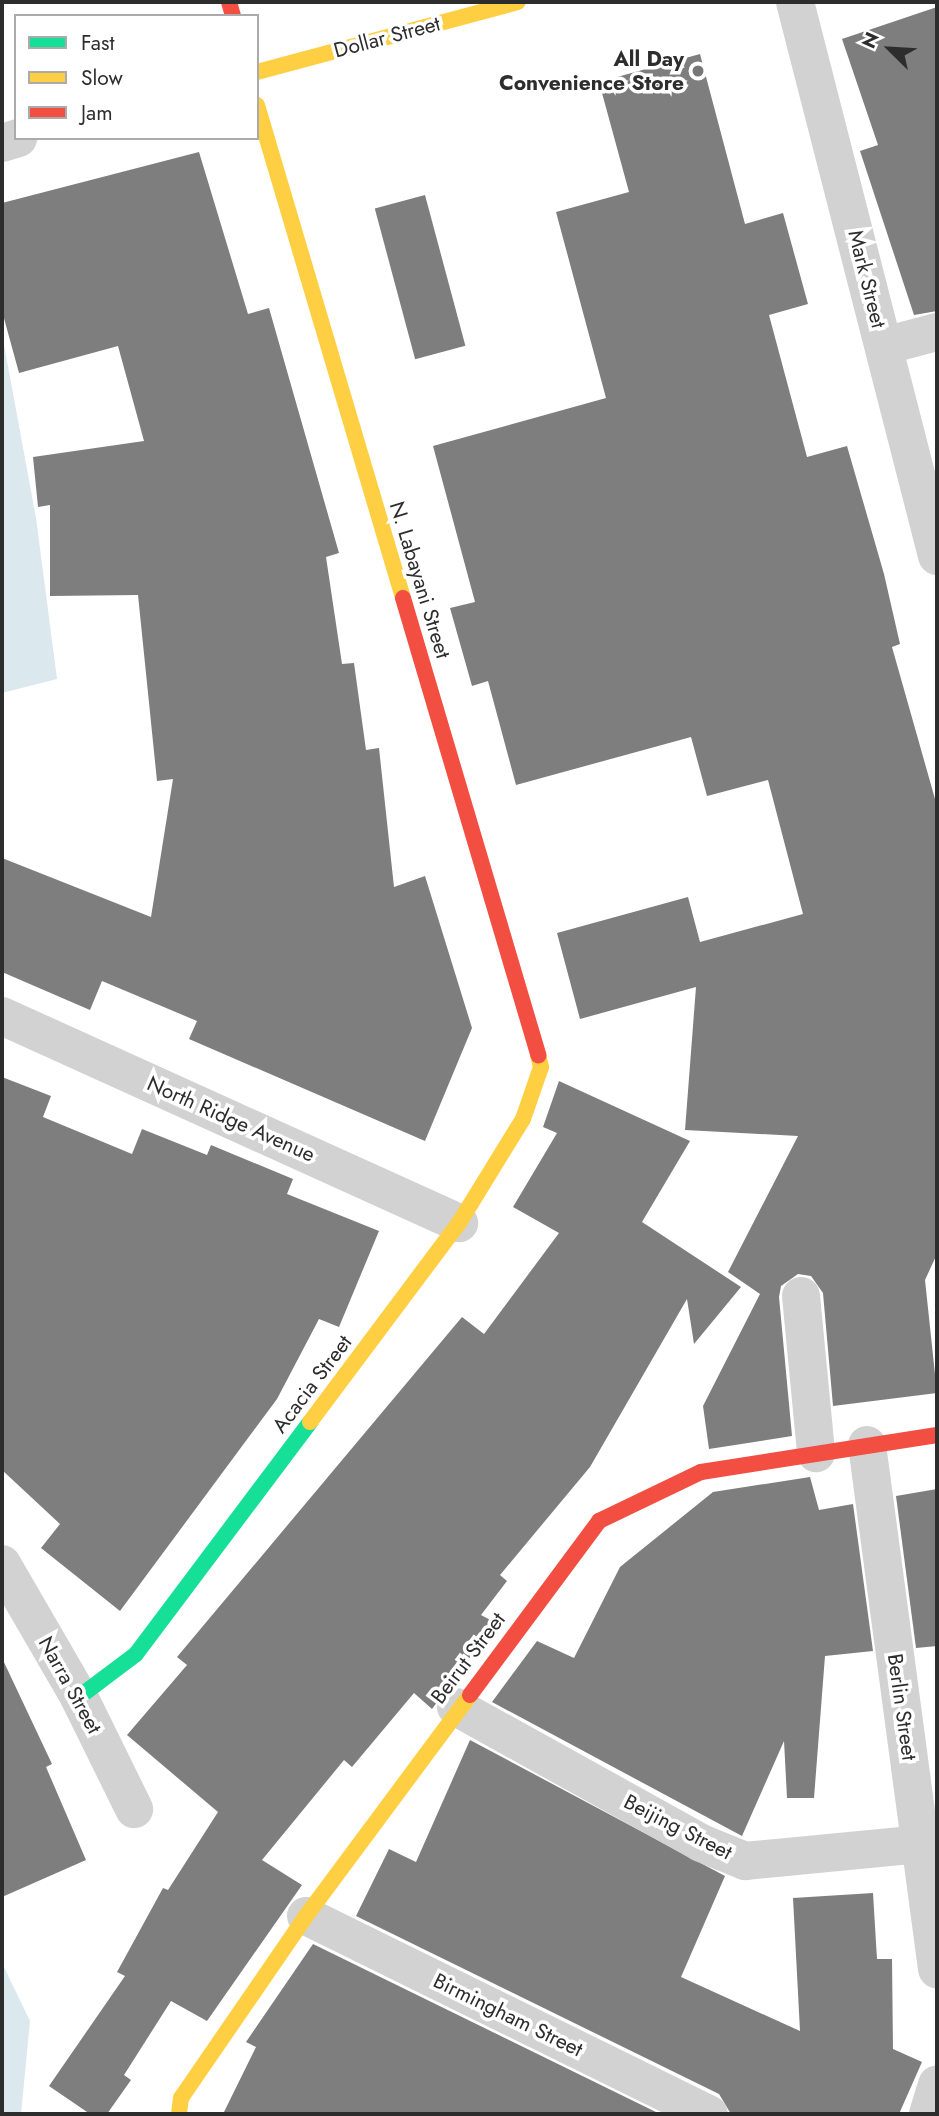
<!DOCTYPE html>
<style>
body{margin:0}
#map{position:relative;width:939px;height:2116px;overflow:hidden;background:#fff;font-family:Jost,sans-serif}
div>[style]{position:absolute}
.water>*{inset:0;background:#dbe8ee}
.building>*{inset:0;background:#7e7e7e;transform-origin:0 0}
.street>*{height:38px;margin:-19px;padding:0 19px;transform-origin:19px;border-radius:19px;background:#d2d2d2}
.fast>*{height:16px;margin:-8px;padding:0 8px;transform-origin:8px;border-radius:8px;background:#16e098}
.slow>*{height:16px;margin:-8px;padding:0 8px;transform-origin:8px;border-radius:8px;background:#ffcf43}
.jam>*{height:16px;margin:-8px;padding:0 8px;transform-origin:8px;border-radius:8px;background:#f24e42}
.dots>*{width:19px;height:19px;translate:-50% -50%;box-sizing:border-box;border:4px solid #fff;border-radius:50%}
span{translate:-50% -50%;white-space:nowrap;text-align:center;line-height:1.15;-webkit-text-stroke:7px #fff;paint-order:stroke}
.street-label{font-size:21px;color:#2d2d2d}
.poi-label{font-size:21px;color:#2d2d2d;font-weight:700}
.right{translate:-100% -50%;text-align:right}
.frame{position:absolute;inset:0;border:4px solid #2d2d2d;pointer-events:none}
.legend{position:absolute;left:14px;top:14px;width:245px;height:126px;box-sizing:border-box;background:#fff;border:2px solid #ababab;margin:0;padding:9px 12px;list-style:none;font-size:21px;color:#2d2d2d}
.legend li{display:flex;align-items:center;gap:14px;height:35px}
.legend b{width:35px;border:2px solid #ababab}
.north{position:absolute;left:855px;top:14px;width:70px;height:70px;-webkit-text-stroke:5px #fff;paint-order:stroke;rotate:294deg;font-size:19px;font-weight:700;line-height:28px;text-align:center;color:#2d2d2d}
.north::after{content:'';display:block;margin:auto;width:24px;height:32px;background:#2d2d2d;clip-path:polygon(50% 0,100% 100%,50% 72%,0 100%)}
</style>
<div id="map">
<div class="water">
<i style="clip-path:polygon(2px 334px,36px 518px,57px 679px,2px 693px)"></i>
<i style="clip-path:polygon(2px 1963px,30px 2021px,21px 2114px,2px 2114px)"></i>
</div>
<div class="building">
<i style="clip-path:polygon(937px 7px,937px 311px,914px 315px,860px 151px,878px 145px,842px 39px)"></i>
<i style="clip-path:polygon(700px 54px,745px 224px,783px 213px,808px 304px,769px 315px,807px 457px,847px 446px,884px 574px,900px 644px,892px 647px,937px 806px,937px 1254px,925px 1280px,937px 1393px,833px 1406px,823px 1293px,811px 1276px,798px 1274px,781px 1286px,779px 1297px,792px 1436px,709px 1449px,703px 1406px,760px 1294px,728px 1272px,798px 1136px,685px 1130px,696px 987px,580px 1019px,557px 933px,688px 897px,700px 942px,803px 914px,768px 780px,707px 796px,691px 737px,516px 785px,488px 681px,472px 686px,450px 608px,475px 602px,433px 446px,606px 398px,556px 212px,629px 192px,599px 82px)"></i>
<i style="clip-path:polygon(199px 152px,248px 314px,269px 308px,339px 553px,326px 557px,342px 664px,354px 663px,366px 750px,379px 748px,394px 887px,425px 876px,472px 1028px,425px 1141px,189px 1039px,197px 1021px,102px 981px,90px 1010px,2px 972px,2px 858px,151px 917px,173px 779px,157px 781px,138px 595px,50px 596px,50px 505px,38px 507px,33px 457px,144px 441px,118px 346px,19px 373px,2px 311px,2px 203px)"></i>
<i style="left:425px;top:195px;width:156px;height:52px;rotate:75deg"></i>
<i style="clip-path:polygon(2px 1077px,51px 1096px,43px 1117px,132px 1154px,142px 1129px,207px 1155px,211px 1145px,293px 1179px,287px 1194px,379px 1231px,339px 1327px,319px 1319px,277px 1399px,120px 1611px,41px 1548px,60px 1524px,2px 1470px)"></i>
<i style="clip-path:polygon(559px 1081px,690px 1141px,642px 1222px,741px 1287px,694px 1344px,687px 1299px,590px 1467px,500px 1575px,507px 1581px,481px 1615px,496px 1623px,432px 1709px,414px 1693px,352px 1767px,344px 1760px,262px 1860px,302px 1885px,207px 2021px,171px 2001px,124px 2075px,131px 2080px,107px 2114px,90px 2114px,49px 2086px,125px 1976px,117px 1972px,163px 1888px,168px 1890px,218px 1812px,127px 1735px,187px 1665px,177px 1657px,462px 1317px,484px 1334px,559px 1233px,513px 1207px,557px 1133px,543px 1127px)"></i>
<i style="clip-path:polygon(810px 1477px,819px 1510px,853px 1504px,873px 1651px,825px 1656px,814px 1798px,787px 1798px,784px 1741px,742px 1836px,492px 1702px,537px 1641px,574px 1658px,620px 1567px,713px 1492px)"></i>
<i style="clip-path:polygon(937px 1489px,937px 1646px,916px 1648px,896px 1496px)"></i>
<i style="clip-path:polygon(2px 1658px,52px 1764px,46px 1767px,86px 1860px,2px 1897px)"></i>
<i style="clip-path:polygon(470px 1740px,725px 1876px,681px 1977px,800px 2031px,793px 1898px,873px 1893px,877px 1959px,892px 1959px,893px 2049px,922px 2062px,899px 2114px,731px 2114px,719px 2094px,356px 1916px,389px 1849px,416px 1862px)"></i>
<i style="clip-path:polygon(313px 1944px,660px 2114px,223px 2114px,256px 2047px,246px 2042px)"></i>
</div>
<div class="street">
<i style="left:795px;top:2px;width:572px;rotate:75.62deg"></i>
<i style="left:2px;top:143px;width:17px;rotate:-17deg"></i>
<i style="left:884px;top:346px;width:55px;rotate:-14.8deg"></i>
<i style="left:2px;top:1016px;width:502px;rotate:24.37deg"></i>
<i style="left:801px;top:1296px;width:158px;rotate:84.5deg"></i>
<i style="left:867px;top:1445px;width:529px;rotate:82.39deg"></i>
<i style="left:2px;top:1564px;width:154px;rotate:59.9deg"></i>
<i style="left:79px;top:1697px;width:125px;rotate:63.8deg"></i>
<i style="left:456px;top:1707px;width:280px;rotate:29deg"></i>
<i style="left:701px;top:1843px;width:48px;rotate:22.2deg"></i>
<i style="left:745px;top:1861px;width:176px;rotate:-5.5deg"></i>
<i style="left:306px;top:1916px;width:449px;rotate:26.2deg"></i>
<i style="left:928px;top:2114px;width:31px;rotate:-73deg"></i>
</div>
<div class="fast">
<i style="left:79px;top:1697px;width:71px;rotate:-37deg"></i>
<i style="left:136px;top:1654px;width:290px;rotate:-53.1deg"></i>
</div>
<div class="slow">
<i style="left:257px;top:72px;width:270px;rotate:-15deg"></i>
<i style="left:257px;top:105px;width:514px;rotate:73.5deg"></i>
<i style="left:310px;top:1422px;width:249px;rotate:-53.2deg"></i>
<i style="left:459px;top:1223px;width:122px;rotate:-58.4deg"></i>
<i style="left:523px;top:1119px;width:55px;rotate:-70.9deg"></i>
<i style="left:541px;top:1067px;width:12px;rotate:-104deg"></i>
<i style="left:179px;top:2114px;width:16px;rotate:-83deg"></i>
<i style="left:181px;top:2098px;width:221px;rotate:-55.5deg"></i>
<i style="left:306px;top:1916px;width:275px;rotate:-53.4deg"></i>
</div>
<div class="jam">
<i style="left:229px;top:2px;width:15px;rotate:74deg"></i>
<i style="left:403px;top:598px;width:477px;rotate:73.5deg"></i>
<i style="left:470px;top:1695px;width:217px;rotate:-53.4deg"></i>
<i style="left:599px;top:1521px;width:113px;rotate:-25.7deg"></i>
<i style="left:701px;top:1472px;width:239px;rotate:-8.9deg"></i>
</div>
<div class="dots">
<i style="left:698px;top:71px;background:#767676"></i>
</div>
<div class="street-label">
<span style="left:387px;top:37px;rotate:-15deg">Dollar Street</span>
<span style="left:867px;top:279px;rotate:76deg">Mark Street</span>
<span style="left:420px;top:580px;rotate:73deg">N. Labayani Street</span>
<span style="left:231px;top:1119px;rotate:24deg">North Ridge Avenue</span>
<span style="left:312px;top:1384px;rotate:-53deg">Acacia Street</span>
<span style="left:468px;top:1658px;rotate:-53deg">Beirut Street</span>
<span style="left:70px;top:1685px;rotate:61deg">Narra Street</span>
<span style="left:902px;top:1707px;rotate:82deg">Berlin Street</span>
<span style="left:678px;top:1827px;rotate:27deg">Beijing Street</span>
<span style="left:508px;top:2015px;rotate:26deg">Birmingham Street</span>
</div>
<div class="poi-label">
<span class="right" style="left:684px;top:71px">All Day<br>Convenience Store</span>
</div>
<div class="frame"></div>
<ul class="legend">
<li><b style="height:9px;background:#16e098"></b>Fast</li>
<li><b style="height:9px;background:#ffcf43"></b>Slow</li>
<li><b style="height:9px;background:#f24e42"></b>Jam</li>
</ul>
<div class="north">N</div>
</div>
